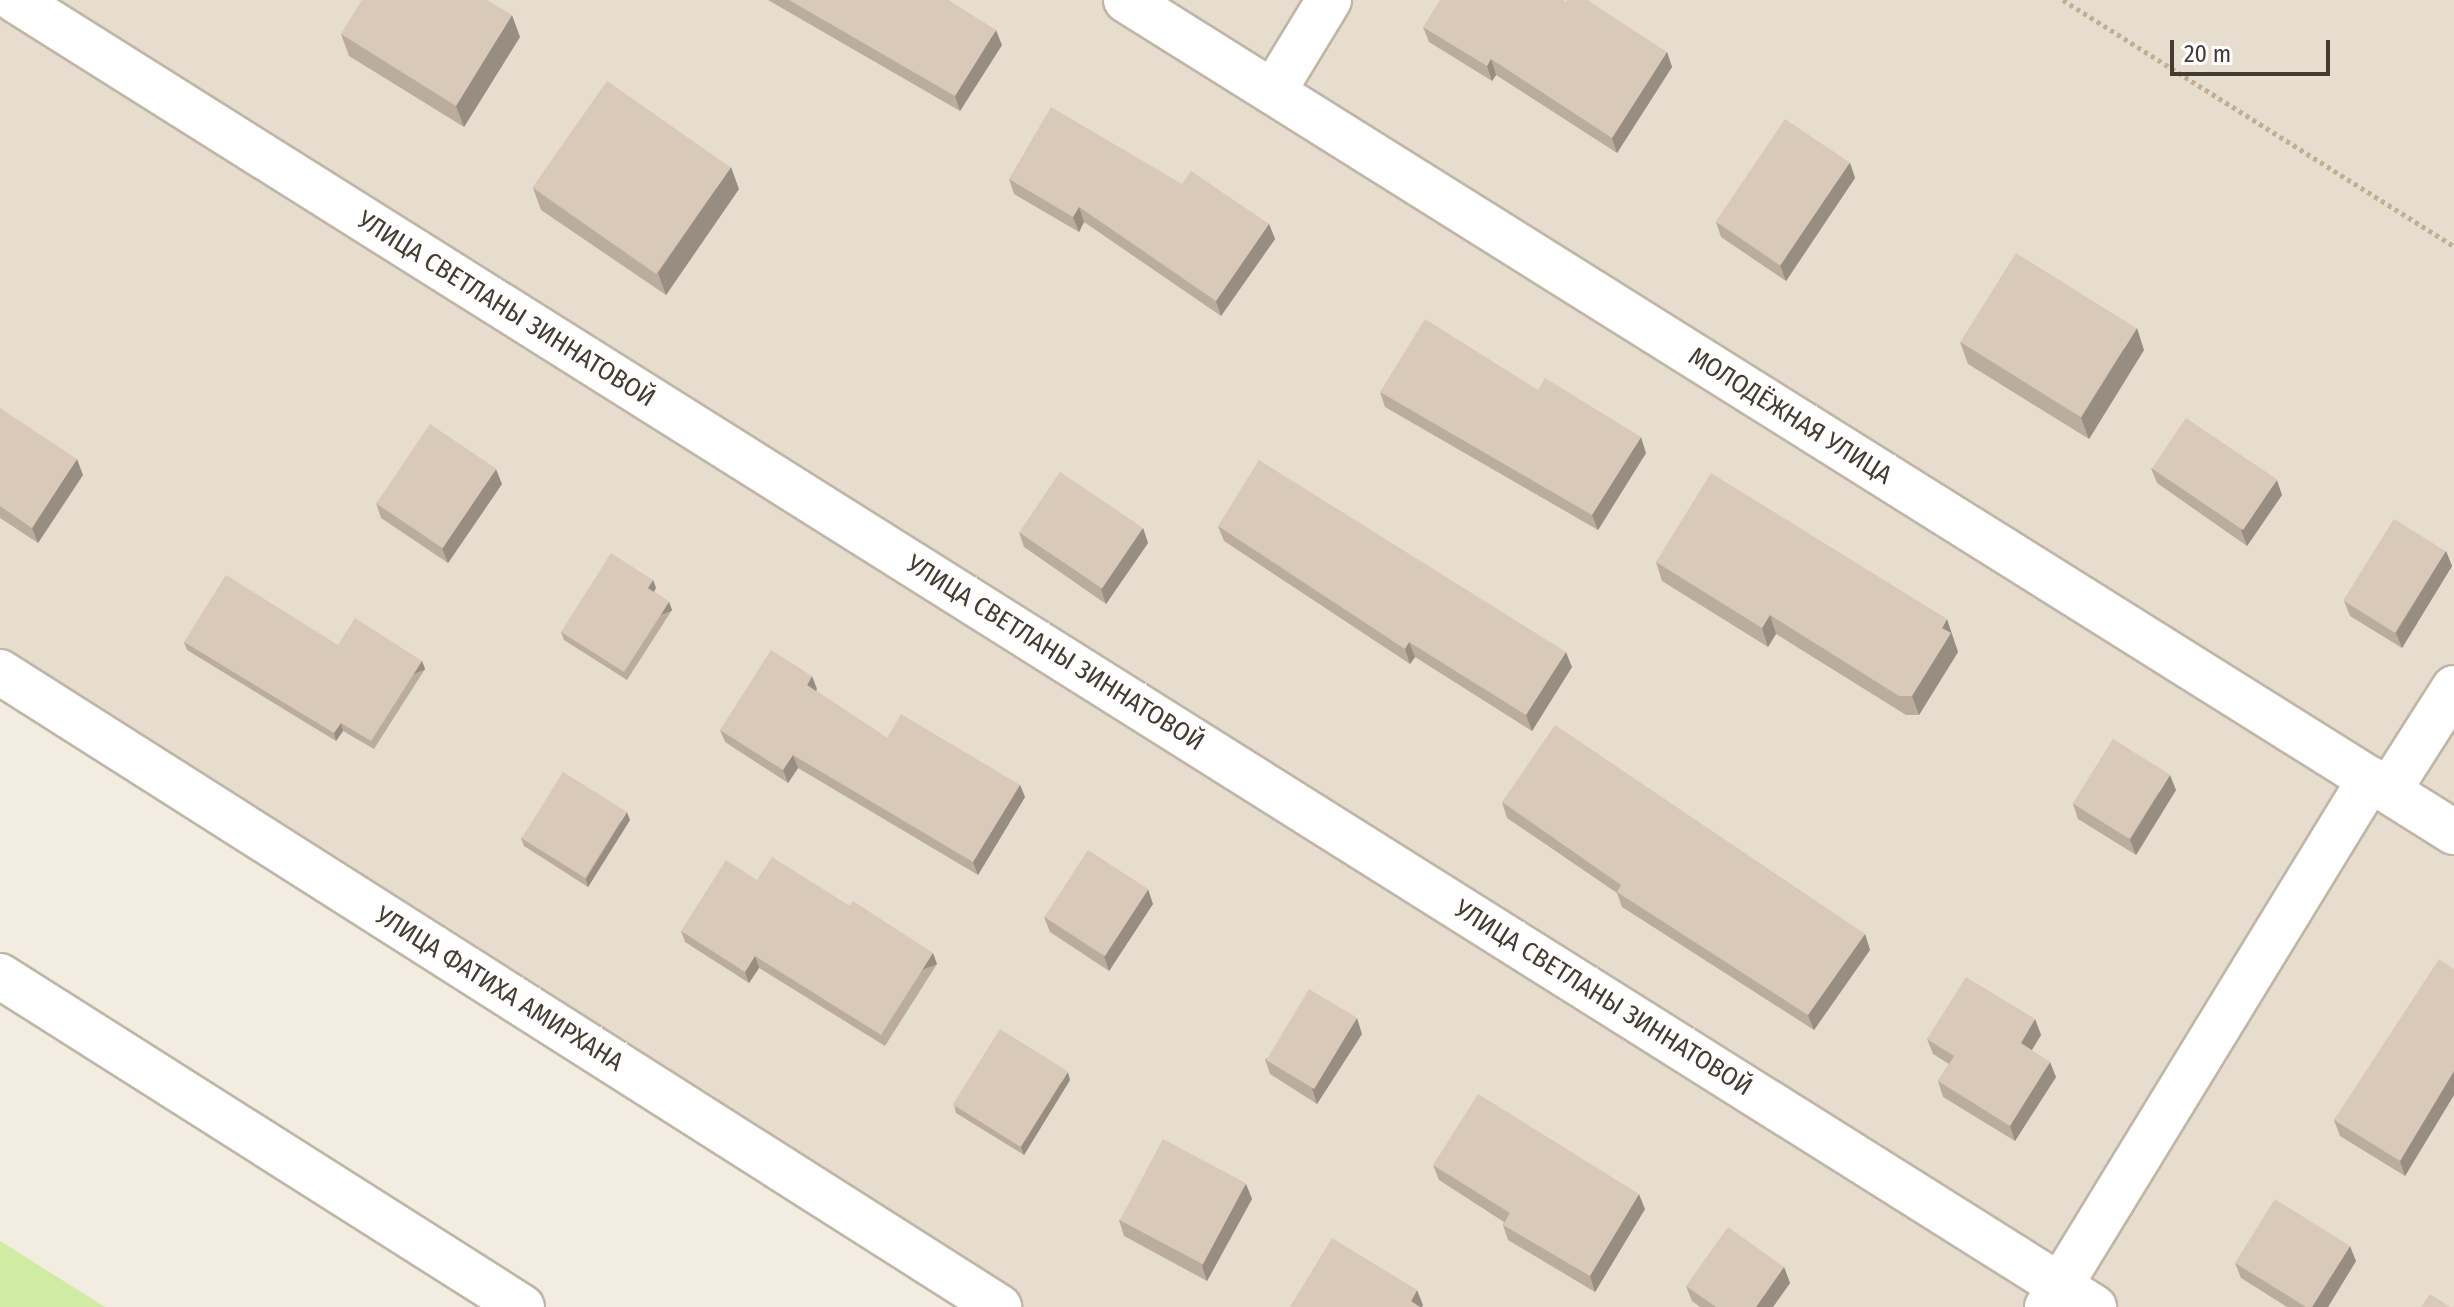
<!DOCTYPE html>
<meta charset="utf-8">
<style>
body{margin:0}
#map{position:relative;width:2454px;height:1307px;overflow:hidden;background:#f2ece1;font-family:"Fira Sans Condensed",sans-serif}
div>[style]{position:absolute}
.residential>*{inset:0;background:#e7ddce}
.green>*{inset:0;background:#d0eba4}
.path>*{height:5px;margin-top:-2.5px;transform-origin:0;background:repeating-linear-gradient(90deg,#c1ae93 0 4px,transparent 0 8px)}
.roads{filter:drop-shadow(2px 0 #c1b6a6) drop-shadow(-2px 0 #c1b6a6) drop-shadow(0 2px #c1b6a6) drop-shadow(0 -2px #c1b6a6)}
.minor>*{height:44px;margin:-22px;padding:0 22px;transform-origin:22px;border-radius:22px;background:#fff}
.wall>*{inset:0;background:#baad9e}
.shaded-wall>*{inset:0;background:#978d81;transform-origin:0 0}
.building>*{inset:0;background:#d8c9b8;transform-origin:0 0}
span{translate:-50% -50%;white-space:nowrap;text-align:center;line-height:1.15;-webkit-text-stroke:8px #fff;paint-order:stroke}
.street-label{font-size:26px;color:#443b31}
.scale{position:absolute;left:2170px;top:40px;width:160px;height:36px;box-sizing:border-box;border:4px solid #443b31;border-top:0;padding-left:10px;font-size:24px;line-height:28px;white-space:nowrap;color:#443b31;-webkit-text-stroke:6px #fff;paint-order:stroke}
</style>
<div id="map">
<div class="residential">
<i style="clip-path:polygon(0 0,2454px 0,2454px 1307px,975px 1307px,0 667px)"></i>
</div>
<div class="green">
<i style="clip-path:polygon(0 1241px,105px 1307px,0 1307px)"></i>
</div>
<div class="path">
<i style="left:2063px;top:0;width:462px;rotate:32.2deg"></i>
</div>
<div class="roads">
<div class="minor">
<i style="left:15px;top:0;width:2456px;rotate:32.16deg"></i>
<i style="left:1126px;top:0;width:1567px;rotate:32.07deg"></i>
<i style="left:1273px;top:92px;width:108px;rotate:-58.7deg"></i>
<i style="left:0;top:672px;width:1184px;rotate:32.44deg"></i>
<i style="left:2389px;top:790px;width:121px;rotate:-57.5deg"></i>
<i style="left:0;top:976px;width:618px;rotate:32.38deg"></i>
<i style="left:2047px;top:1307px;width:619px;rotate:-58.54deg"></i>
</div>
</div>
<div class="wall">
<i style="clip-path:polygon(768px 0,948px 0,1002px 45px,960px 111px)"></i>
<i style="clip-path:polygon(1423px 27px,1667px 52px,1672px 67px,1617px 153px,1496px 75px,1492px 81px,1429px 42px)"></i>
<i style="clip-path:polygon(341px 34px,520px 37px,464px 127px,349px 56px)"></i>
<i style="clip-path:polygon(1850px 163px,1855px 178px,1786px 281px,1721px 237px,1716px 222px)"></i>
<i style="clip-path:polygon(1009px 179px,1182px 184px,1269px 224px,1275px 239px,1221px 316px,1084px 222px,1079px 232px,1014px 194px)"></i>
<i style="clip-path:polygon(533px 188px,739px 189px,666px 295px,541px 210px)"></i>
<i style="clip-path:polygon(1960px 342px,2144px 350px,2089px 439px,1968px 364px)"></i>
<i style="clip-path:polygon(1380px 392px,1646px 453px,1598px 530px,1385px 407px)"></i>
<i style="clip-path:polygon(0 408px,83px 475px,38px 543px,0 518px)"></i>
<i style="clip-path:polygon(2151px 468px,2282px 495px,2247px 546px,2157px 483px)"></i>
<i style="clip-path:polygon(502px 484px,448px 563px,381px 518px,376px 503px)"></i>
<i style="clip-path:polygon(1218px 526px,1572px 667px,1532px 731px,1415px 657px,1410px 664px,1224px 541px)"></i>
<i style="clip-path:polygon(1143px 528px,1148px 543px,1106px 604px,1024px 547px,1019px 532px)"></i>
<i style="clip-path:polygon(2446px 551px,2452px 566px,2402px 648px,2350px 616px,2344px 601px)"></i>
<i style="clip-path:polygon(1656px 562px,1954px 638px,1953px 639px,1958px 652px,1919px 715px,1906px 715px,1776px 634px,1768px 647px,1662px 581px)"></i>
<i style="clip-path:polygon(653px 580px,656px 588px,654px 592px,669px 602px,672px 610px,627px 680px,564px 640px,561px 632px)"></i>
<i style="clip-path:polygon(184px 642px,338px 645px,422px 661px,425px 669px,374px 749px,343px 731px,336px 741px,187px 650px)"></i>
<i style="clip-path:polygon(817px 689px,816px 691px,887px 738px,1020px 785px,1025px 797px,978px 875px,798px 768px,788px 783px,725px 742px,720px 730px)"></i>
<i style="clip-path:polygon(2176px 790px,2136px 855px,2078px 819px,2073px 804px)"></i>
<i style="clip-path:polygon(1502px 802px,1865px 934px,1870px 950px,1814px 1030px,1622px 907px,1617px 893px,1507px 818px)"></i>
<i style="clip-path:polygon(630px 820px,588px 887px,524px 846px,521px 838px)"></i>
<i style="clip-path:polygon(757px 880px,937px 964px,885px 1046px,759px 968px,749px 983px,685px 942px,681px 931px)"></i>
<i style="clip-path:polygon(1153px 904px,1109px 971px,1050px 932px,1044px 917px)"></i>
<i style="clip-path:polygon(2454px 969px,2454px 1095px,2405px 1176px,2340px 1136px,2334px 1120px)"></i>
<i style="clip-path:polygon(2035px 1019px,2041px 1035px,2032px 1050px,2056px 1077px,2015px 1141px,1943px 1097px,1938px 1081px,1949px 1064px,1933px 1054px,1927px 1039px)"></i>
<i style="clip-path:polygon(1362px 1034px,1317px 1104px,1270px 1074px,1265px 1059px)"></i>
<i style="clip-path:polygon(1070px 1080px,1024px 1155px,956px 1113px,954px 1105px)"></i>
<i style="clip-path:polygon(1433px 1165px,1645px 1209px,1595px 1292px,1508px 1240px,1503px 1225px,1504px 1222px,1439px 1180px)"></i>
<i style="clip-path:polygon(1246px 1184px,1252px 1199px,1207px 1281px,1124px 1236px,1119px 1220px)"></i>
<i style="clip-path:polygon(2356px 1261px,2328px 1307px,2287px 1307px,2241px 1278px,2235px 1263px)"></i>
<i style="clip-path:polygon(1784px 1267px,1790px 1283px,1773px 1307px,1700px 1307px,1692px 1301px,1686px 1286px)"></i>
</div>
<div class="shaded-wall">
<i style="clip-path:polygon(512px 15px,520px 37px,464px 127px,456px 106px)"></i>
<i style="clip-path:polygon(996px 30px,1002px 45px,960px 111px,955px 96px)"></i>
<i style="clip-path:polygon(1667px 52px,1672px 67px,1617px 153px,1612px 138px)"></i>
<i style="clip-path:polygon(1491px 59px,1496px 75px,1492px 81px,1487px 66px)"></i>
<i style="clip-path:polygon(1850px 163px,1855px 178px,1786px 281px,1780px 265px)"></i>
<i style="clip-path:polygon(731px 167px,739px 189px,666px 295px,658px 273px)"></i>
<i style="clip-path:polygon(1079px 207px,1084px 222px,1079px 232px,1073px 217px)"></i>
<i style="clip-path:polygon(1269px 224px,1275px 239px,1221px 316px,1216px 301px)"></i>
<i style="clip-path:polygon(2137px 328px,2144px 350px,2089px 439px,2081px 418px)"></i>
<i style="clip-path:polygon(1641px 437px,1646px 453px,1598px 530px,1592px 515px)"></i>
<i style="clip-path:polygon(77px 459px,83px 475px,38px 543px,32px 528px)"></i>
<i style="clip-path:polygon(496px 469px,502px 484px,448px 563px,442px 548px)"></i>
<i style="clip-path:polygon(2277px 480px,2282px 495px,2247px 546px,2241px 530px)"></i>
<i style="clip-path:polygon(1143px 528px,1148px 543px,1106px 604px,1101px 589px)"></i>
<i style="clip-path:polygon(2446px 551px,2452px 566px,2402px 648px,2396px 633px)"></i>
<i style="clip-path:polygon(653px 580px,656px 588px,651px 596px,648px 588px)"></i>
<i style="left:669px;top:602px;width:9px;height:83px;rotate:69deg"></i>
<i style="clip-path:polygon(1770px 615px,1776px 634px,1768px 647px,1762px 628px)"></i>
<i style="clip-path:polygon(1947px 619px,1958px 652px,1919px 715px,1912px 696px,1942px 628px)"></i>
<i style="clip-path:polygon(1409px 642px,1415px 657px,1410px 664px,1405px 649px)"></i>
<i style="clip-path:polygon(1566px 652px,1572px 667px,1532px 731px,1526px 715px)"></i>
<i style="left:422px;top:661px;width:9px;height:95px;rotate:69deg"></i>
<i style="clip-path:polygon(812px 676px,817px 689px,812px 698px,807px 685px)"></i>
<i style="clip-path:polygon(341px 723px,343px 731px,336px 741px,334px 733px)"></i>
<i style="clip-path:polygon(793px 755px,798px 768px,788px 783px,783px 770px)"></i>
<i style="clip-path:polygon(2170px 775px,2176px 790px,2136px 855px,2130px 840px)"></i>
<i style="clip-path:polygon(1020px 785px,1025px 797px,978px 875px,973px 862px)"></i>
<i style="clip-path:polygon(627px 812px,630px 820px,588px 887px,586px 879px)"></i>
<i style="clip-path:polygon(1148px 889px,1153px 904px,1109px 971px,1104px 956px)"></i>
<i style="clip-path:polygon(1865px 934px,1870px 950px,1814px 1030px,1808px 1015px)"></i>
<i style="left:933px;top:953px;width:12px;height:97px;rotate:70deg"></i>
<i style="clip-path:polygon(755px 956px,759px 968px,749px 983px,745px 972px)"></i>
<i style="clip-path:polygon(1357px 1018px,1362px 1034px,1317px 1104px,1312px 1088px)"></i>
<i style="clip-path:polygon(2035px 1019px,2041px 1035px,2026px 1059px,2021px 1043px)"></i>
<i style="clip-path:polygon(2050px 1062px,2056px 1077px,2015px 1141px,2010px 1126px)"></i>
<i style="clip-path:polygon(2454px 1071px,2454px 1095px,2405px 1176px,2400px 1161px)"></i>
<i style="clip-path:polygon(1068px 1072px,1070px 1080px,1024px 1155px,1021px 1147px)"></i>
<i style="clip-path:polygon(1246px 1184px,1252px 1199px,1207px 1281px,1202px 1266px)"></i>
<i style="clip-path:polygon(1639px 1194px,1645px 1209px,1595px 1292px,1590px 1276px)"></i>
<i style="clip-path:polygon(2350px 1246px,2356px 1261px,2328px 1307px,2312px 1307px)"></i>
<i style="clip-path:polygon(1784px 1267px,1790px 1283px,1773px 1307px,1756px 1307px)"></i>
<i style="clip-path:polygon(1417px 1290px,1423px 1305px,1422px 1307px,1413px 1307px,1411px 1301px)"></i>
</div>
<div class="building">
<i style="clip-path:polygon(362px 0,487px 0,512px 15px,456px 106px,341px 34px)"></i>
<i style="clip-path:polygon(789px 0,948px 0,996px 30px,955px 96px)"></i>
<i style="clip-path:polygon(1440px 0,1563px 0,1566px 2px,1567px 0,1587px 0,1667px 52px,1612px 138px,1491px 59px,1487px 66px,1423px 27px)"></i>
<i style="left:607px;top:81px;width:151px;height:130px;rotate:35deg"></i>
<i style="clip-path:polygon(1051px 107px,1182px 184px,1191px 171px,1269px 224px,1216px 301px,1079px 207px,1073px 217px,1009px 179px)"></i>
<i style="left:1785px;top:119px;width:78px;height:124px;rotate:34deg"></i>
<i style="left:2016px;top:253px;width:142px;height:105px;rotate:32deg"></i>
<i style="clip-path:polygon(1425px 319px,1538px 390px,1545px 378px,1641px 437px,1592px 515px,1380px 392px)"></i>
<i style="clip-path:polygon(0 408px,77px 459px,32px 528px,0 506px)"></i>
<i style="left:2186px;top:418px;width:110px;height:61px;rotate:34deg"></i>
<i style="left:430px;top:424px;width:80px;height:96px;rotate:34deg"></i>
<i style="clip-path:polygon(1259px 460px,1566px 652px,1526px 715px,1409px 642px,1405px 649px,1218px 526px)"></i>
<i style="left:1060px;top:472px;width:100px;height:73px;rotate:34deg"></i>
<i style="clip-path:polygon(1711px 473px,1947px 619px,1942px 628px,1951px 633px,1912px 696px,1899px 696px,1770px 615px,1762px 628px,1656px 562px)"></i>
<i style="left:2394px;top:519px;width:61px;height:96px;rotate:32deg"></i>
<i style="clip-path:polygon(611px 553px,653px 580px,648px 588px,669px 602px,624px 672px,561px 632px)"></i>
<i style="clip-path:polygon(226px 575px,338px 645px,355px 618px,422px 661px,371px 741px,341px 723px,334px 733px,184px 642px)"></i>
<i style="clip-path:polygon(771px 650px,812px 676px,807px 685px,887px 738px,901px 714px,1020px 785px,973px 862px,793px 755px,783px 770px,720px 730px)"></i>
<i style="clip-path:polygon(1555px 725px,1865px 934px,1808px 1015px,1617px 892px,1621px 885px,1502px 802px)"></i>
<i style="left:2113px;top:739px;width:67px;height:76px;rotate:32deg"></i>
<i style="left:563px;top:772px;width:75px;height:78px;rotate:32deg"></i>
<i style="left:1088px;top:850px;width:72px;height:80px;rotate:33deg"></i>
<i style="clip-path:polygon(772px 857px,850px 906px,853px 901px,933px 953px,881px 1035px,755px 956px,745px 972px,681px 931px,726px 860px,757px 880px)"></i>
<i style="clip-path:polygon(2439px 959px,2454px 969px,2454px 1071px,2400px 1161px,2334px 1120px)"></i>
<i style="clip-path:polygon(1966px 977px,2035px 1019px,2021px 1043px,2050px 1062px,2010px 1126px,1938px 1081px,1954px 1056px,1927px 1039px)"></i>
<i style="left:1309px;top:989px;width:56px;height:83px;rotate:31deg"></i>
<i style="left:1000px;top:1029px;width:80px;height:89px;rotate:32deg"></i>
<i style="clip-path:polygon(1478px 1094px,1639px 1194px,1590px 1276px,1503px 1225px,1510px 1213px,1433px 1165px)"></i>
<i style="left:1163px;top:1139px;width:94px;height:92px;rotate:28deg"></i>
<i style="clip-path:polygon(2275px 1199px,2350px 1246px,2312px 1307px,2306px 1307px,2235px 1263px)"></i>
<i style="clip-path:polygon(1728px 1227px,1784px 1267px,1756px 1307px,1716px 1307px,1686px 1286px)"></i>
<i style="clip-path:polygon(1332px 1238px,1417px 1290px,1411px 1301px,1420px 1307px,1290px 1307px)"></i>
<i style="clip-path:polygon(2430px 1294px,2450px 1307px,2421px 1307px)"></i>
</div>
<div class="street-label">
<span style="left:506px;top:309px;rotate:32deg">УЛИЦА СВЕТЛАНЫ ЗИННАТОВОЙ</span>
<span style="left:1790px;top:416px;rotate:32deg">МОЛОДЁЖНАЯ УЛИЦА</span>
<span style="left:1055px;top:653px;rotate:32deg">УЛИЦА СВЕТЛАНЫ ЗИННАТОВОЙ</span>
<span style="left:499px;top:989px;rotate:32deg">УЛИЦА ФАТИХА АМИРХАНА</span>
<span style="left:1603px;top:998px;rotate:32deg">УЛИЦА СВЕТЛАНЫ ЗИННАТОВОЙ</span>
</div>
<div class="scale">20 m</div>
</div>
